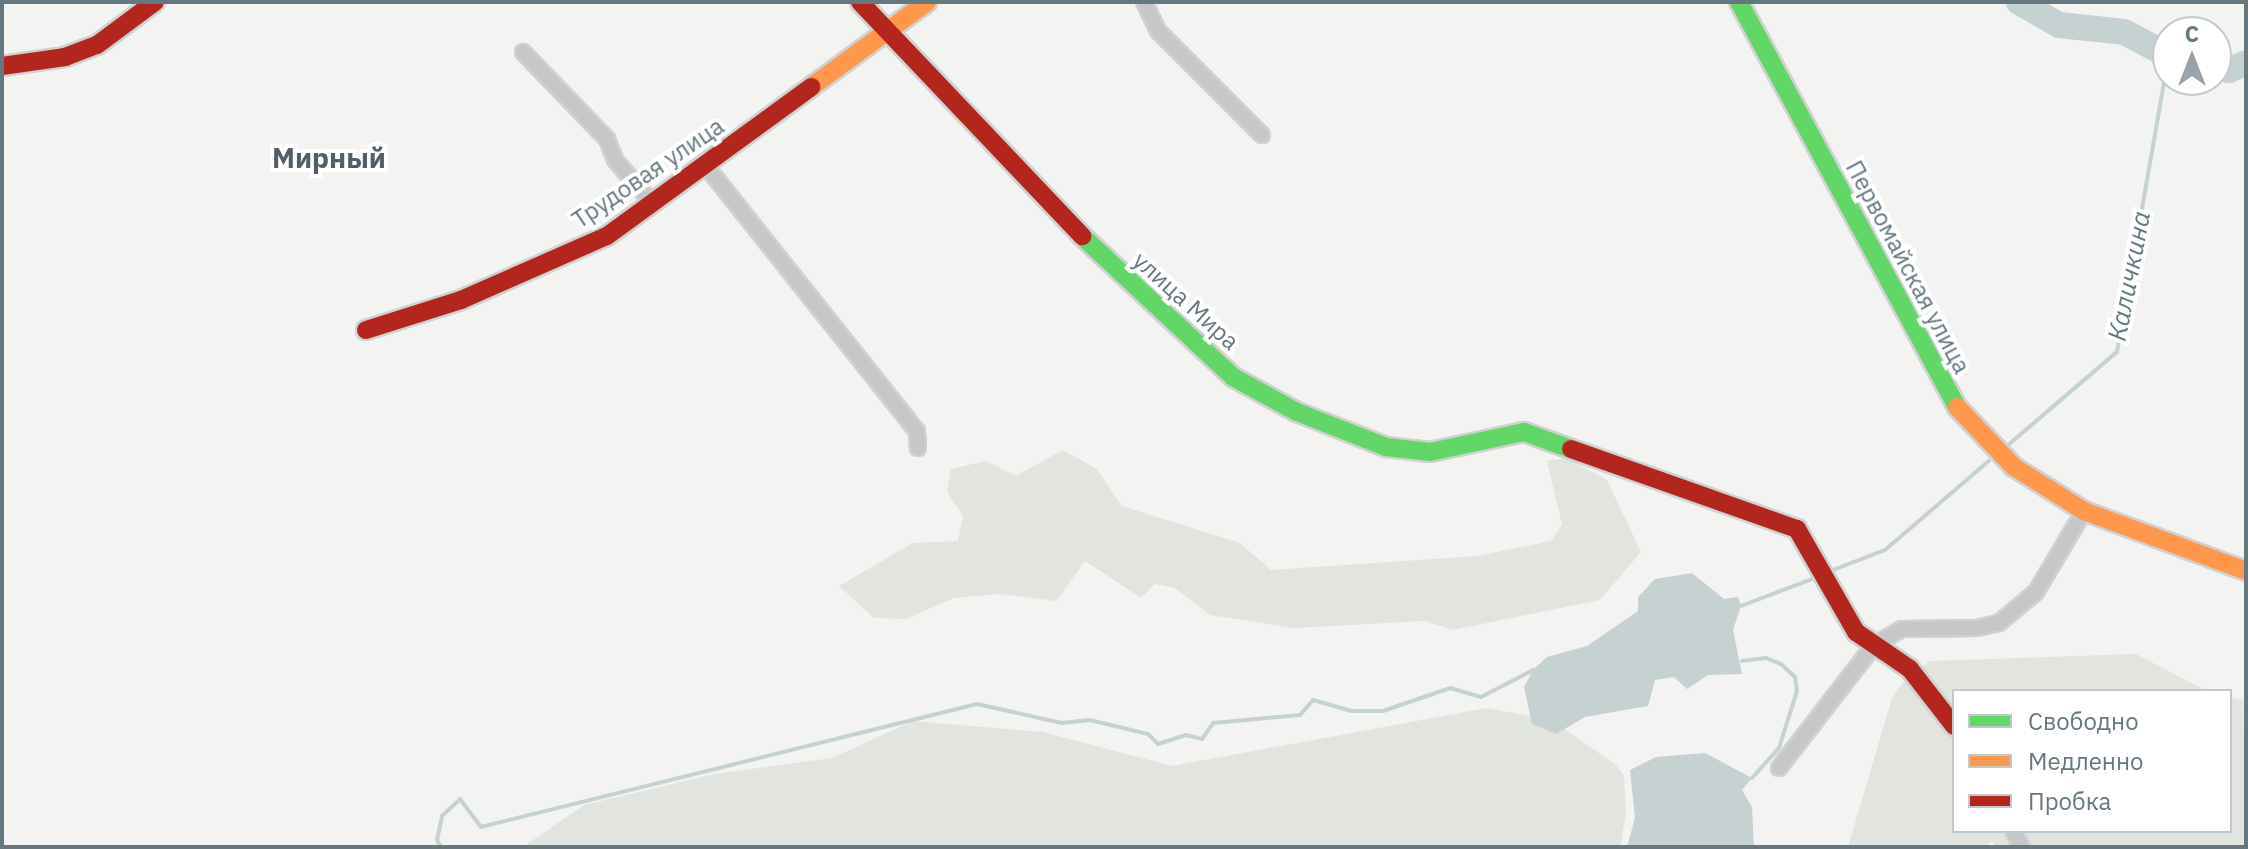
<!DOCTYPE html>
<meta charset="utf-8">
<style>
body{margin:0}
#map{position:relative;width:2248px;height:849px;overflow:hidden;background:#f3f3f2;font-family:"IBM Plex Sans",sans-serif}
div>[style]{position:absolute}
.green>*{inset:0;background:#e2e5df}
.water>*{inset:0;background:#c6d1d2}
.stream>*{height:4px;margin:-2px;padding:0 2px;transform-origin:2px;border-radius:2px;background:#c6d1d2}
.river>*{height:26px;margin:-13px;padding:0 13px;transform-origin:13px;border-radius:13px;background:#c6d1d2}
.roads{filter:drop-shadow(2px 0 #d0d1d1) drop-shadow(-2px 0 #d0d1d1) drop-shadow(0 2px #d0d1d1) drop-shadow(0 -2px #d0d1d1)}
.street>*{height:14px;margin:-7px;padding:0 7px;transform-origin:7px;border-radius:7px;background:#c5c7c8}
.fast>*{height:18px;margin:-9px;padding:0 9px;transform-origin:9px;border-radius:9px;background:#63d668}
.slow>*{height:18px;margin:-9px;padding:0 9px;transform-origin:9px;border-radius:9px;background:#ff974d}
.jam>*{height:18px;margin:-9px;padding:0 9px;transform-origin:9px;border-radius:9px;background:#b3261e}
span{translate:-50% -50%;white-space:nowrap;text-align:center;line-height:1.15;-webkit-text-stroke:8px #fff;paint-order:stroke}
.street-label{font-size:24px;color:#657880}
.water-label{font-size:26px;color:#607b7e;font-style:italic}
.quarter-label{font-size:28px;color:#526066;font-weight:700}
.frame{position:absolute;inset:0;border:4px solid #657880;pointer-events:none}
.legend{position:absolute;left:1952px;top:689px;width:280px;height:144px;box-sizing:border-box;background:#fff;border:2px solid #c1c9cc;margin:0;padding:10px 14px;list-style:none;font-size:24px;color:#657880}
.legend li{display:flex;align-items:center;gap:16px;height:40px}
.legend b{width:40px;border:2px solid #c1c9cc}
.north{position:absolute;left:2152px;top:16px;width:80px;height:80px;box-sizing:border-box;background:#fff;border:2px solid #c1c9cc;border-radius:50%;rotate:0deg;font-size:22px;font-weight:700;line-height:32px;text-align:center;color:#657880}
.north::after{content:'';display:block;margin:auto;width:28px;height:36px;background:#97a3a8;clip-path:polygon(50% 0,100% 100%,50% 72%,0 100%)}
</style>
<div id="map">
<div class="green">
<i style="clip-path:polygon(1063px 450px,1097px 469px,1122px 506px,1240px 543px,1271px 570px,1477px 556px,1551px 541px,1562px 524px,1547px 461px,1568px 458px,1607px 480px,1641px 552px,1600px 600px,1453px 630px,1425px 621px,1294px 628px,1210px 615px,1175px 588px,1155px 584px,1141px 598px,1085px 561px,1056px 601px,999px 594px,954px 598px,906px 619px,874px 618px,839px 586px,913px 543px,958px 541px,963px 516px,947px 492px,951px 469px,986px 461px,1016px 476px)"></i>
<i style="clip-path:polygon(2136px 654px,2207px 691px,1954px 691px,1954px 831px,2230px 831px,2230px 697px,2243px 700px,2246px 847px,1996px 847px,1992px 841px,1985px 847px,1848px 847px,1892px 698px,1906px 678px,1930px 661px)"></i>
<i style="clip-path:polygon(1487px 708px,1551px 720px,1615px 764px,1624px 775px,1626px 814px,1620px 847px,523px 847px,584px 805px,714px 774px,832px 758px,913px 721px,1043px 732px,1172px 766px)"></i>
</div>
<div class="water">
<i style="clip-path:polygon(1692px 573px,1724px 599px,1738px 597px,1741px 606px,1733px 630px,1742px 674px,1708px 675px,1687px 689px,1674px 677px,1655px 680px,1648px 706px,1585px 717px,1556px 734px,1532px 724px,1524px 687px,1533px 670px,1547px 657px,1587px 646px,1638px 611px,1638px 597px,1655px 579px)"></i>
<i style="clip-path:polygon(1705px 753px,1752px 778px,1742px 790px,1752px 807px,1754px 847px,1627px 847px,1635px 818px,1630px 770px,1656px 757px)"></i>
</div>
<div class="stream">
<i style="left:2008px;top:445px;width:143px;rotate:-40.5deg"></i>
<i style="left:2117px;top:352px;width:296px;rotate:-80.1deg"></i>
<i style="left:1833px;top:570px;width:56px;rotate:-21deg"></i>
<i style="left:1885px;top:550px;width:137px;rotate:-40.6deg"></i>
<i style="left:1741px;top:606px;width:76px;rotate:-20.8deg"></i>
<i style="left:1742px;top:661px;width:24px;rotate:-7deg"></i>
<i style="left:1766px;top:658px;width:16px;rotate:22deg"></i>
<i style="left:1781px;top:664px;width:19px;rotate:43deg"></i>
<i style="left:1795px;top:677px;width:14px;rotate:82deg"></i>
<i style="left:1797px;top:691px;width:60px;rotate:107.5deg"></i>
<i style="left:1779px;top:748px;width:40px;rotate:132deg"></i>
<i style="left:441px;top:847px;width:8px;rotate:-120deg"></i>
<i style="left:437px;top:840px;width:25px;rotate:-78deg"></i>
<i style="left:442px;top:816px;width:25px;rotate:-43deg"></i>
<i style="left:460px;top:799px;width:35px;rotate:53deg"></i>
<i style="left:481px;top:827px;width:511px;rotate:-13.93deg"></i>
<i style="left:977px;top:704px;width:87px;rotate:12.6deg"></i>
<i style="left:1062px;top:723px;width:28px;rotate:-6deg"></i>
<i style="left:1090px;top:720px;width:60px;rotate:13.6deg"></i>
<i style="left:1148px;top:734px;width:14px;rotate:45deg"></i>
<i style="left:1158px;top:744px;width:29px;rotate:-18deg"></i>
<i style="left:1186px;top:735px;width:16px;rotate:14deg"></i>
<i style="left:1202px;top:739px;width:19px;rotate:-55deg"></i>
<i style="left:1213px;top:723px;width:87px;rotate:-5.3deg"></i>
<i style="left:1300px;top:715px;width:20px;rotate:-49deg"></i>
<i style="left:1313px;top:700px;width:40px;rotate:16deg"></i>
<i style="left:1351px;top:711px;width:32px"></i>
<i style="left:1383px;top:711px;width:71px;rotate:-18.9deg"></i>
<i style="left:1450px;top:688px;width:32px;rotate:16deg"></i>
<i style="left:1481px;top:697px;width:59px;rotate:-27.4deg"></i>
</div>
<div class="river">
<i style="left:2019px;top:2px;width:46px;rotate:29.9deg"></i>
<i style="left:2059px;top:25px;width:65px;rotate:6.1deg"></i>
<i style="left:2124px;top:32px;width:50px;rotate:27.6deg"></i>
<i style="left:2216px;top:67px;width:13px;rotate:13deg"></i>
<i style="left:2229px;top:70px;width:18px;rotate:-22deg"></i>
</div>
<div class="roads">
<div class="street">
<i style="left:1144px;top:2px;width:32px;rotate:64deg"></i>
<i style="left:1158px;top:31px;width:147px;rotate:45deg"></i>
<i style="left:523px;top:52px;width:121px;rotate:46deg"></i>
<i style="left:607px;top:139px;width:22px;rotate:69deg"></i>
<i style="left:615px;top:160px;width:58px;rotate:49.2deg"></i>
<i style="left:706px;top:166px;width:339px;rotate:51.5deg"></i>
<i style="left:917px;top:431px;width:17px;rotate:87deg"></i>
<i style="left:1779px;top:768px;width:155px;rotate:-52.3deg"></i>
<i style="left:1874px;top:645px;width:32px;rotate:-30deg"></i>
<i style="left:1902px;top:629px;width:75px;rotate:-0.8deg"></i>
<i style="left:1977px;top:628px;width:23px;rotate:-13deg"></i>
<i style="left:1999px;top:623px;width:48px;rotate:-40deg"></i>
<i style="left:2036px;top:592px;width:94px;rotate:-59.3deg"></i>
<i style="left:2013px;top:831px;width:18px;rotate:61deg"></i>
</div>
<div class="fast">
<i style="left:1739px;top:2px;width:460px;rotate:61.7deg"></i>
<i style="left:1082px;top:236px;width:207px;rotate:43deg"></i>
<i style="left:1233px;top:377px;width:73px;rotate:28.7deg"></i>
<i style="left:1297px;top:412px;width:96px;rotate:21.5deg"></i>
<i style="left:1386px;top:447px;width:44px;rotate:6.5deg"></i>
<i style="left:1430px;top:452px;width:96px;rotate:-12deg"></i>
<i style="left:1524px;top:432px;width:50px;rotate:19.9deg"></i>
</div>
<div class="slow">
<i style="left:811px;top:87px;width:144px;rotate:-36.2deg"></i>
<i style="left:1957px;top:407px;width:83px;rotate:46.5deg"></i>
<i style="left:2014px;top:467px;width:83px;rotate:32.2deg"></i>
<i style="left:2084px;top:511px;width:173px;rotate:20.3deg"></i>
</div>
<div class="jam">
<i style="left:860px;top:2px;width:323px;rotate:46.5deg"></i>
<i style="left:2px;top:66px;width:64px;rotate:-8.1deg"></i>
<i style="left:65px;top:57px;width:34px;rotate:-21deg"></i>
<i style="left:97px;top:45px;width:72px;rotate:-36.6deg"></i>
<i style="left:366px;top:330px;width:100px;rotate:-17.5deg"></i>
<i style="left:461px;top:300px;width:159px;rotate:-23.7deg"></i>
<i style="left:607px;top:236px;width:253px;rotate:-36.1deg"></i>
<i style="left:1571px;top:449px;width:240px;rotate:19.5deg"></i>
<i style="left:1797px;top:529px;width:119px;rotate:60.2deg"></i>
<i style="left:1856px;top:632px;width:65px;rotate:34.4deg"></i>
<i style="left:1910px;top:669px;width:72px;rotate:52.3deg"></i>
</div>
</div>
<div class="street-label">
<span style="left:648px;top:173px;rotate:-34deg">Трудовая улица</span>
<span style="left:1908px;top:267px;rotate:62deg">Первомайская улица</span>
<span style="left:1186px;top:301px;rotate:42deg">улица Мира</span>
</div>
<div class="water-label">
<span style="left:2129px;top:276px;rotate:-79deg">Каличкина</span>
</div>
<div class="quarter-label">
<span style="left:329px;top:158px">Мирный</span>
</div>
<div class="frame"></div>
<ul class="legend">
<li><b style="height:10px;background:#63d668"></b>Свободно</li>
<li><b style="height:10px;background:#ff974d"></b>Медленно</li>
<li><b style="height:10px;background:#b3261e"></b>Пробка</li>
</ul>
<div class="north">С</div>
</div>
